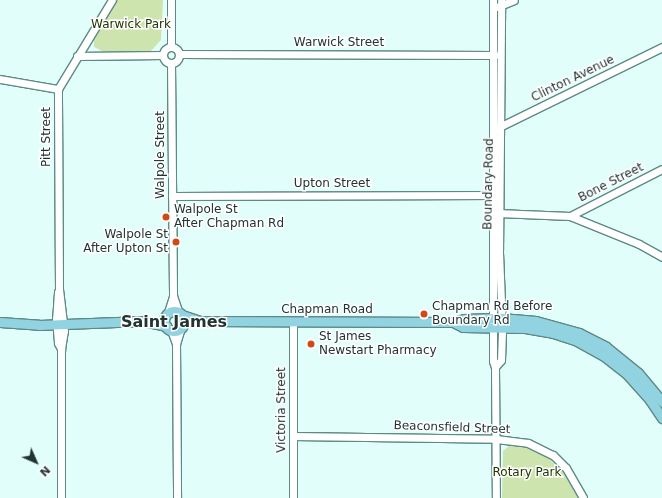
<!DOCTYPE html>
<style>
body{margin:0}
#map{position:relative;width:662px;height:498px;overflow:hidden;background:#e2fefa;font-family:"DejaVu Sans",sans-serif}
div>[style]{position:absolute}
.green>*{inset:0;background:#cde4af}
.roads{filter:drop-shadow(1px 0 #5d8a85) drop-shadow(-1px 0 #5d8a85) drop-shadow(0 1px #5d8a85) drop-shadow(0 -1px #5d8a85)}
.minor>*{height:7px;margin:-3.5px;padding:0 3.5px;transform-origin:3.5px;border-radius:3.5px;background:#fff}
.minor>.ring{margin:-3.5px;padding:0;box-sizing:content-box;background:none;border:7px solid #fff;border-radius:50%}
.major>*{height:9px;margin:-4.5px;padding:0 4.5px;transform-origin:4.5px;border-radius:4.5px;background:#92d3e2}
.major>.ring{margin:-4.5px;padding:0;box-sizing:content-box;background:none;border:9px solid #92d3e2;border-radius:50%}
.dots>*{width:11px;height:11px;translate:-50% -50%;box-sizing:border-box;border:2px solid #fff;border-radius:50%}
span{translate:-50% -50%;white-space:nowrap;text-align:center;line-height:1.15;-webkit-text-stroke:3px #fff;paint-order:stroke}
.park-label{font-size:12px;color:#223400}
.street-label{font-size:12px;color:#213432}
.poi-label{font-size:12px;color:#213432}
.left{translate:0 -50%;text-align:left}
.right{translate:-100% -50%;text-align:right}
.district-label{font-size:16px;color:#213432;font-weight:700}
.north{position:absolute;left:16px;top:442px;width:40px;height:40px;-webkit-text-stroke:3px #fff;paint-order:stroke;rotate:135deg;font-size:11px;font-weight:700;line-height:16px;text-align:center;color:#213432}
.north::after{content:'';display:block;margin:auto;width:14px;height:18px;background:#213432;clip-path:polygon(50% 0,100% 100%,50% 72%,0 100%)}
</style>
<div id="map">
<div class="green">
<i style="clip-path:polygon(115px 0,163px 0,161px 40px,150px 52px,102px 51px,94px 47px,94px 37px)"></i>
<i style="clip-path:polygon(510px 445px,521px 446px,546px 456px,571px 480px,580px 498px,502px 498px,503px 451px)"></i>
</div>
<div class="roads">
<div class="minor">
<i style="left:493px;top:0;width:361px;rotate:90deg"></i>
<i style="left:493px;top:361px;width:6px;rotate:72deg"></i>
<i style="left:495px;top:367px;width:131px;rotate:89.6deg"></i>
<i style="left:497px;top:7px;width:18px;rotate:-22deg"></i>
<i style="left:171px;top:46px;width:46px;rotate:-90deg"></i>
<i class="ring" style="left:163px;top:47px;width:9px;height:9px"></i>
<i style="left:179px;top:54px;width:316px;rotate:0.2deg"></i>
<i style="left:77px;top:56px;width:86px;rotate:-0.7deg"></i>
<i style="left:171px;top:63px;width:233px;rotate:89.5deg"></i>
<i style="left:173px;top:296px;width:18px;rotate:71deg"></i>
<i style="left:0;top:79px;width:59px;rotate:9.8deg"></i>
<i style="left:497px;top:128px;width:184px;rotate:-26.1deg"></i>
<i style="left:172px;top:196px;width:320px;rotate:-0.2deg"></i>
<i style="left:497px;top:213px;width:73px;rotate:2.4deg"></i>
<i style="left:570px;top:216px;width:74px;rotate:22.1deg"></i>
<i style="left:639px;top:244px;width:26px;rotate:29deg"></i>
<i style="left:570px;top:216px;width:103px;rotate:-27.1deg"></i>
<i style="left:58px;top:292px;width:27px;rotate:94deg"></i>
<i style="left:56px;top:319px;width:24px;rotate:85deg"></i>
<i style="left:58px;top:343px;width:7px;rotate:63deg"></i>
<i style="left:167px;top:315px;width:20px;rotate:-72deg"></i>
<i style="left:171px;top:330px;width:15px;rotate:70deg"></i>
<i style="left:176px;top:344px;width:154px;rotate:89.6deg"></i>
<i style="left:176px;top:344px;width:17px;rotate:-73deg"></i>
<i style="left:495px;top:367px;width:9px;rotate:-49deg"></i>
<i style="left:501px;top:360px;width:33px;rotate:-88deg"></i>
<i style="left:502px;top:327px;width:74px;rotate:-92.3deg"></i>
<i style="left:499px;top:253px;width:253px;rotate:-89.5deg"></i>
<i style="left:293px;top:436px;width:203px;rotate:0.8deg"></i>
<i style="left:496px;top:439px;width:32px;rotate:7deg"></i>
<i style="left:528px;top:443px;width:28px;rotate:26deg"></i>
<i style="left:553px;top:455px;width:18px;rotate:45deg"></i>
<i style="left:566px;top:468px;width:34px;rotate:60deg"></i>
<i style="left:61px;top:498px;width:149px;rotate:-90deg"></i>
<i style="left:61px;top:349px;width:18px;rotate:-81deg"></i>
<i style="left:64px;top:331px;width:42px;rotate:-96.8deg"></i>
<i style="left:59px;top:289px;width:200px;rotate:-90.3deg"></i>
<i style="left:58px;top:89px;width:104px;rotate:-58.8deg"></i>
<i style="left:293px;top:498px;width:176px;rotate:-90deg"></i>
</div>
<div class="major">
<i class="ring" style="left:164px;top:311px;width:11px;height:11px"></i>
<i style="left:182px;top:315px;width:20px;rotate:18deg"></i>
<i style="left:201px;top:321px;width:252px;rotate:0.2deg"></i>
<i style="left:453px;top:322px;width:11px;rotate:-15deg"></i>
<i style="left:464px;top:319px;width:37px;rotate:-2deg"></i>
<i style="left:501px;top:318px;width:35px;rotate:5deg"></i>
<i style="left:536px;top:321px;width:45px;rotate:15.6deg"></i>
<i style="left:579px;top:333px;width:30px;rotate:27deg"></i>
<i style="left:606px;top:347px;width:41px;rotate:39.1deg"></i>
<i style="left:638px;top:373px;width:38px;rotate:50deg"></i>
<i style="left:0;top:322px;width:39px;rotate:4deg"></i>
<i style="left:39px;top:325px;width:104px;rotate:-2.2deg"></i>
<i style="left:143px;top:321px;width:24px;rotate:12deg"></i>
<i style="left:453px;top:322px;width:11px;rotate:27deg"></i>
<i style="left:463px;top:327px;width:62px;rotate:0.9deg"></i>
<i style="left:525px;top:328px;width:28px;rotate:10deg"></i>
<i style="left:553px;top:333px;width:25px;rotate:18deg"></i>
<i style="left:577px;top:341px;width:31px;rotate:29deg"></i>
<i style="left:604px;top:356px;width:28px;rotate:38deg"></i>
<i style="left:626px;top:373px;width:36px;rotate:48deg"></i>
<i style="left:650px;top:400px;width:22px;rotate:56deg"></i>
</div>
</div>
<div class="dots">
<i style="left:166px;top:217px;background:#d14a16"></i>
<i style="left:176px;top:242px;background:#d14a16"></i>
<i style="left:424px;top:314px;background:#d14a16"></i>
<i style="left:311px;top:344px;background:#d14a16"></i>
</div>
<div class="park-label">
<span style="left:131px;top:25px">Warwick Park</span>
<span style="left:527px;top:473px">Rotary Park</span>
</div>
<div class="street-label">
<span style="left:339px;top:43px">Warwick Street</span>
<span style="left:573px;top:79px;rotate:-26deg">Clinton Avenue</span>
<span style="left:47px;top:137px;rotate:-90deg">Pitt Street</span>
<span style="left:161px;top:155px;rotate:-90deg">Walpole Street</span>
<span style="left:611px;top:183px;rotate:-27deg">Bone Street</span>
<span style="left:332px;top:184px">Upton Street</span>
<span style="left:489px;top:184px;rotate:-89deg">Boundary Road</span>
<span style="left:327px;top:310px">Chapman Road</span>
<span style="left:282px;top:410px;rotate:-90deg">Victoria Street</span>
<span style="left:452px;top:428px;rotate:2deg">Beaconsfield Street</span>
</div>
<div class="poi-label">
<span class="left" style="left:174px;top:217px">Walpole St<br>After Chapman Rd</span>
<span class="right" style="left:168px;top:242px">Walpole St<br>After Upton St</span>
<span class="left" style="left:432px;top:314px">Chapman Rd Before<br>Boundary Rd</span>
<span class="left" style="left:319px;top:344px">St James<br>Newstart Pharmacy</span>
</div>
<div class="district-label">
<span style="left:174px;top:322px">Saint James</span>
</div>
<div class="north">N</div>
</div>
